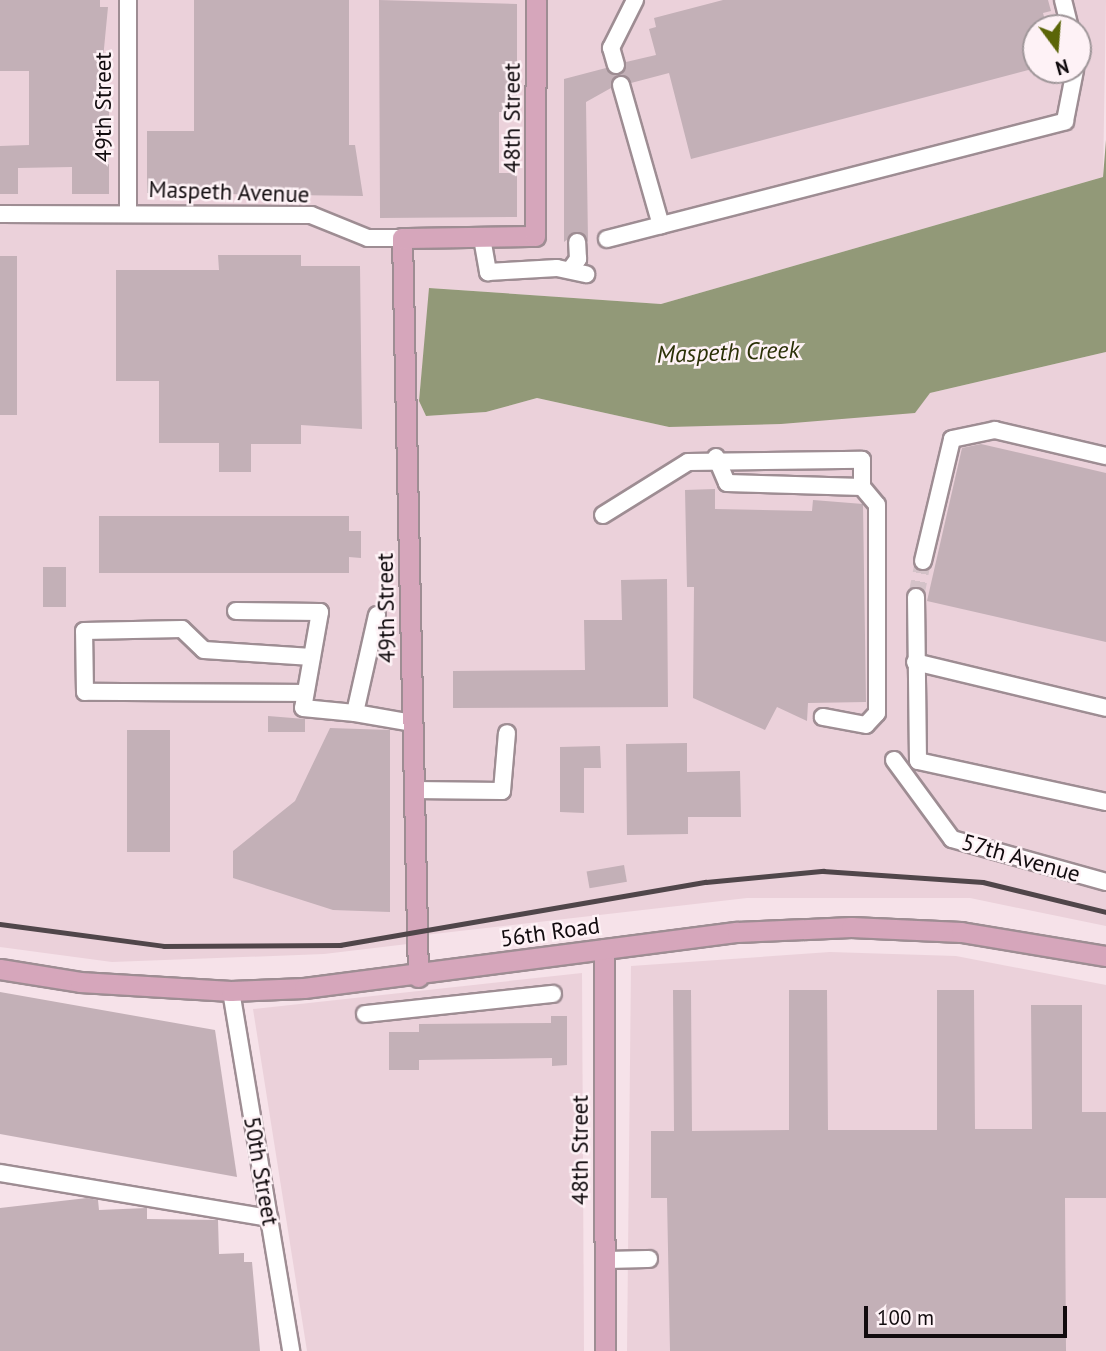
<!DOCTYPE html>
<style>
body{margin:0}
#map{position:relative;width:1106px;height:1351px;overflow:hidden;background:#f6e2e9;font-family:"PT Sans",sans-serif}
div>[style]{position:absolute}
.built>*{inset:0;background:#ebd1da}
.water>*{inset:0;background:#929978}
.building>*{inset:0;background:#c3b0b7;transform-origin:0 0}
.minor-tunnel>*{height:16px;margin-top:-8px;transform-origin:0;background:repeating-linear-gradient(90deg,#d4c2c8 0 16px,transparent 0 24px)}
.roads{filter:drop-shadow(2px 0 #9e8d93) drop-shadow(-2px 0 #9e8d93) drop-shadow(0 2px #9e8d93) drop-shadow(0 -2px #9e8d93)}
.minor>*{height:16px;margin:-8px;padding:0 8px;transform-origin:8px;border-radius:8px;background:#fff}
.major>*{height:19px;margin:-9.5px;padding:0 9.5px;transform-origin:9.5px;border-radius:9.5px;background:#d6a6bb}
.rail>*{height:4.5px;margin:-2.25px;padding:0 2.25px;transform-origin:2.25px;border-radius:2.25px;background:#50464a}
span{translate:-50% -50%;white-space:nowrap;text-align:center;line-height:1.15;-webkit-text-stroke:5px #fef2f6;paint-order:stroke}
.street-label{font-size:23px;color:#110b0e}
.water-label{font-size:24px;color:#2b3107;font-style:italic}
.north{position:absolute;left:1022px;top:14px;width:70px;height:70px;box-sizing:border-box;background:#fef2f6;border:2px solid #9f9699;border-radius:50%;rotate:164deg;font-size:19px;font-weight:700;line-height:28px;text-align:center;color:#110b0e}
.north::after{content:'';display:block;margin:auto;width:24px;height:32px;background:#5b6508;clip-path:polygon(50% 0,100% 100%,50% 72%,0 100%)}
.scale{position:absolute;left:864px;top:1306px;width:203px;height:32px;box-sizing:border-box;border:4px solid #110b0e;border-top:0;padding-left:9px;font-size:21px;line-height:24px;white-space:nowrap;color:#110b0e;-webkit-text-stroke:5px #fef2f6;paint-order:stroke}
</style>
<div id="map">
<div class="built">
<i style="clip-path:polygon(evenodd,0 0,1106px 0,1103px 177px,661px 304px,430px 288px,419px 401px,426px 416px,486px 412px,537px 398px,669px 427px,930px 393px,1106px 352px,1106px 926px,970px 898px,747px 898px,416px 936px,416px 943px,324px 954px,112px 962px,0 947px,0 0,1036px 28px,1078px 28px,1078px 70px,1036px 70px,1036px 28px)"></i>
<i style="clip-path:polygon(830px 952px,956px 956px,1106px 985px,1106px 1351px,627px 1351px,631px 966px)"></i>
<i style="clip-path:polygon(582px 973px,584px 1351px,307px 1351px,253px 1009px)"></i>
</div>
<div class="water">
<i style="clip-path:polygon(1106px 140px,1106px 352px,930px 393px,915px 413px,781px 424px,669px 427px,537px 398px,486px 412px,426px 416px,419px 401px,429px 288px,661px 304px,1103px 177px)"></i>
</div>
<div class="building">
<i style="clip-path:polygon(0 0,100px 0,100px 7px,108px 7px,100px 90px,109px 90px,109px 194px,72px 194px,72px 167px,18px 168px,18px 194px,0 194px,0 146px,29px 145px,29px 71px,0 71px)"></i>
<i style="clip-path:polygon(194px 0,349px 0,349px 145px,355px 145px,363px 196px,147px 193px,147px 131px,194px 131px)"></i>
<i style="clip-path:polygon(379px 0,517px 4px,517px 112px,499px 112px,499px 173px,517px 173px,517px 217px,380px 218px)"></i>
<i style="clip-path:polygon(723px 0,1048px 0,1051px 11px,1043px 13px,1047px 28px,1036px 28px,1036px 68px,691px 159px,669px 73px,631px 83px,620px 75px,626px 62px,656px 55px,649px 29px,656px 27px,654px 18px)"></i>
<i style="clip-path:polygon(606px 68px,617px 75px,611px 88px,586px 102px,588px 242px,577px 232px,564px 242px,564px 79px)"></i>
<i style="clip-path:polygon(218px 255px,301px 255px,301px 266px,360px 266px,362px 429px,301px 425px,301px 444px,251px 444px,251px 472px,219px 472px,219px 443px,159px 443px,159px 381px,116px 381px,116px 270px,219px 270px)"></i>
<i style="left:0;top:256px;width:17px;height:159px"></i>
<i style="clip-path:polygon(981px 444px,1106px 473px,1106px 642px,927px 601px,962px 448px)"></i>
<i style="clip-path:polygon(715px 489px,715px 509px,812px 511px,813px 500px,863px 504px,866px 702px,808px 703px,807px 721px,777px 707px,765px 730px,693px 698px,694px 587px,687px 587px,685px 490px)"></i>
<i style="clip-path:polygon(99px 516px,349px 516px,349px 531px,361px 531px,361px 558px,349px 557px,349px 573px,99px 573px)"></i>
<i style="left:66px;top:567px;width:40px;height:23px;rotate:90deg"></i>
<i style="clip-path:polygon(667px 579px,668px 707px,453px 708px,453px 671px,585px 670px,584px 620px,622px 620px,621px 580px)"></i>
<i style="clip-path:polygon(268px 716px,305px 719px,305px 732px,268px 732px)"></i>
<i style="clip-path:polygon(330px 728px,390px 730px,390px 912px,333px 910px,233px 878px,233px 851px,295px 801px)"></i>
<i style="left:127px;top:730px;width:43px;height:122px"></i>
<i style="clip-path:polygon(687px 743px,687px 772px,740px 771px,741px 817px,688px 817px,688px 834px,627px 835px,626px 744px)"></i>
<i style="clip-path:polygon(600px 746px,601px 768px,584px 768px,584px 813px,560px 812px,560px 747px)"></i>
<i style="left:624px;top:865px;width:17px;height:38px;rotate:80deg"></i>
<i style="clip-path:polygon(673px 990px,691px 990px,692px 1131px,789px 1130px,789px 990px,827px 990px,828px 1130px,937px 1130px,937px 990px,974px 990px,975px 1129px,1032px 1129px,1031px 1005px,1082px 1005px,1082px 1112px,1106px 1112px,1106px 1198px,1065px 1198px,1066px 1351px,670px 1351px,667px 1198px,651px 1198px,651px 1131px,674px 1131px)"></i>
<i style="clip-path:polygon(0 992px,215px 1030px,237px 1177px,0 1134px)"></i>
<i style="clip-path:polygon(551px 1016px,567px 1016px,567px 1065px,552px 1066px,552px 1058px,419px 1060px,419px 1070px,389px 1070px,389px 1032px,419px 1032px,419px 1024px,551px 1023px)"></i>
<i style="clip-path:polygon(87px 1198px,98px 1200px,99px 1210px,147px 1208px,147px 1219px,218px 1220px,219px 1254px,244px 1253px,244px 1262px,252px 1262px,260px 1351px,0 1351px,0 1208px)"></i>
</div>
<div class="minor-tunnel">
<i style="left:916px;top:597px;width:37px;rotate:-79deg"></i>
</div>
<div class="roads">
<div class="minor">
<i style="left:128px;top:0;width:213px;rotate:90deg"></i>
<i style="left:1063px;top:0;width:29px;rotate:76deg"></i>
<i style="left:616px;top:65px;width:18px;rotate:-106deg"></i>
<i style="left:611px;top:48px;width:54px;rotate:-63.4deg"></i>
<i style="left:621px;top:85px;width:146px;rotate:74.1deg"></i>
<i style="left:0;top:214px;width:311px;rotate:0.2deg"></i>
<i style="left:311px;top:215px;width:61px;rotate:22deg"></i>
<i style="left:368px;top:238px;width:34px"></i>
<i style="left:482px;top:238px;width:35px;rotate:80deg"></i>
<i style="left:488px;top:272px;width:69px;rotate:-3.3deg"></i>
<i style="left:557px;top:268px;width:30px;rotate:12deg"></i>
<i style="left:607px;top:239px;width:473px;rotate:-14.4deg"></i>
<i style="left:1065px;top:121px;width:52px;rotate:-78.9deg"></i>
<i style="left:570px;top:270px;width:14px;rotate:-54deg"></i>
<i style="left:578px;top:259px;width:17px;rotate:-93deg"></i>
<i style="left:716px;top:457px;width:28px;rotate:67deg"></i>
<i style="left:727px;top:483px;width:135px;rotate:1.7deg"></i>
<i style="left:603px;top:515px;width:100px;rotate:-31.9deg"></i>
<i style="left:688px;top:462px;width:174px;rotate:-0.7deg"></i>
<i style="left:862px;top:460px;width:27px;rotate:90deg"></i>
<i style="left:862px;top:487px;width:23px;rotate:50deg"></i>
<i style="left:877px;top:505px;width:208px;rotate:90deg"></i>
<i style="left:877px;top:713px;width:16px;rotate:133deg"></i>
<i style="left:866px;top:725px;width:44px;rotate:-169.5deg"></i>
<i style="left:923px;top:561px;width:125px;rotate:-76.6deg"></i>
<i style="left:952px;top:439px;width:44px;rotate:-11.8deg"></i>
<i style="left:995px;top:430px;width:114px;rotate:13.2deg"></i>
<i style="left:916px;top:597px;width:164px;rotate:89.3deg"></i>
<i style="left:918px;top:761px;width:192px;rotate:12.3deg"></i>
<i style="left:236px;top:611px;width:84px;rotate:0.7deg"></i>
<i style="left:320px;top:612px;width:97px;rotate:100deg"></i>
<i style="left:303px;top:708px;width:52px;rotate:5.5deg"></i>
<i style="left:377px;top:615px;width:100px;rotate:102.7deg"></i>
<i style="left:355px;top:713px;width:59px;rotate:9.8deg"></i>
<i style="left:915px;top:662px;width:196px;rotate:13.5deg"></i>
<i style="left:305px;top:693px;width:220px;rotate:-179.7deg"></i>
<i style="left:85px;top:692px;width:61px;rotate:-90.9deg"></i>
<i style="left:84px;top:631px;width:98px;rotate:-1.2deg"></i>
<i style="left:182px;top:629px;width:30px;rotate:44deg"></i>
<i style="left:204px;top:650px;width:108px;rotate:3.7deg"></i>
<i style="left:894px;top:760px;width:98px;rotate:53.7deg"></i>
<i style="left:952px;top:839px;width:160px;rotate:15.6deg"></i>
<i style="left:414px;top:790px;width:88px;rotate:0.7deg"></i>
<i style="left:502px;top:791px;width:58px;rotate:-85.1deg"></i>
<i style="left:231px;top:991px;width:365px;rotate:80.5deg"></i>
<i style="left:365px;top:1014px;width:189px;rotate:-6.1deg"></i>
<i style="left:0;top:1173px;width:273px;rotate:9.5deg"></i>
<i style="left:605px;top:1260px;width:44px;rotate:-1.3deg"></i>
</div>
<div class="major">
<i style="left:604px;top:949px;width:402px;rotate:89.9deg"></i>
<i style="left:0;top:969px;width:81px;rotate:9.2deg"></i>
<i style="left:80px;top:982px;width:151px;rotate:3.4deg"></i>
<i style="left:231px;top:991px;width:73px;rotate:-2.4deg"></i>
<i style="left:304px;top:988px;width:437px;rotate:-7.4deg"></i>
<i style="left:737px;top:932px;width:114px;rotate:-2.5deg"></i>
<i style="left:851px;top:927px;width:110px;rotate:2.6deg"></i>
<i style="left:961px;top:932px;width:147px;rotate:9.4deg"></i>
<i style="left:418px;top:977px;width:739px;rotate:-91.24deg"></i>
<i style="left:402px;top:238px;width:133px;rotate:-0.9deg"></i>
<i style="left:535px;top:236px;width:236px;rotate:-89.8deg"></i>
</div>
</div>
<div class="rail">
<i style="left:0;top:924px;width:165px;rotate:7.6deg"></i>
<i style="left:164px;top:946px;width:176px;rotate:-0.3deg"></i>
<i style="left:340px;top:945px;width:371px;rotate:-9.8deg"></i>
<i style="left:706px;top:882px;width:118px;rotate:-5.4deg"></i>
<i style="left:823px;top:871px;width:160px;rotate:3.9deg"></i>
<i style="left:983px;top:882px;width:127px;rotate:13.7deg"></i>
</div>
<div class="street-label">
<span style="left:103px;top:107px;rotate:-90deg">49th Street</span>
<span style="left:512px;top:118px;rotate:-90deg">48th Street</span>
<span style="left:229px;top:192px;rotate:2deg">Maspeth Avenue</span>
<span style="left:386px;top:608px;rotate:-91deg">49th Street</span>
<span style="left:1021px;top:858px;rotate:16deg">57th Avenue</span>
<span style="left:550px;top:932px;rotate:-8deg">56th Road</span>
<span style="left:580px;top:1150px;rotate:-90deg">48th Street</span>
<span style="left:261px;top:1171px;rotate:80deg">50th Street</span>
</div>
<div class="water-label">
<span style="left:728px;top:352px;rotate:-2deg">Maspeth Creek</span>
</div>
<div class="north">N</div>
<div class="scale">100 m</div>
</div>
